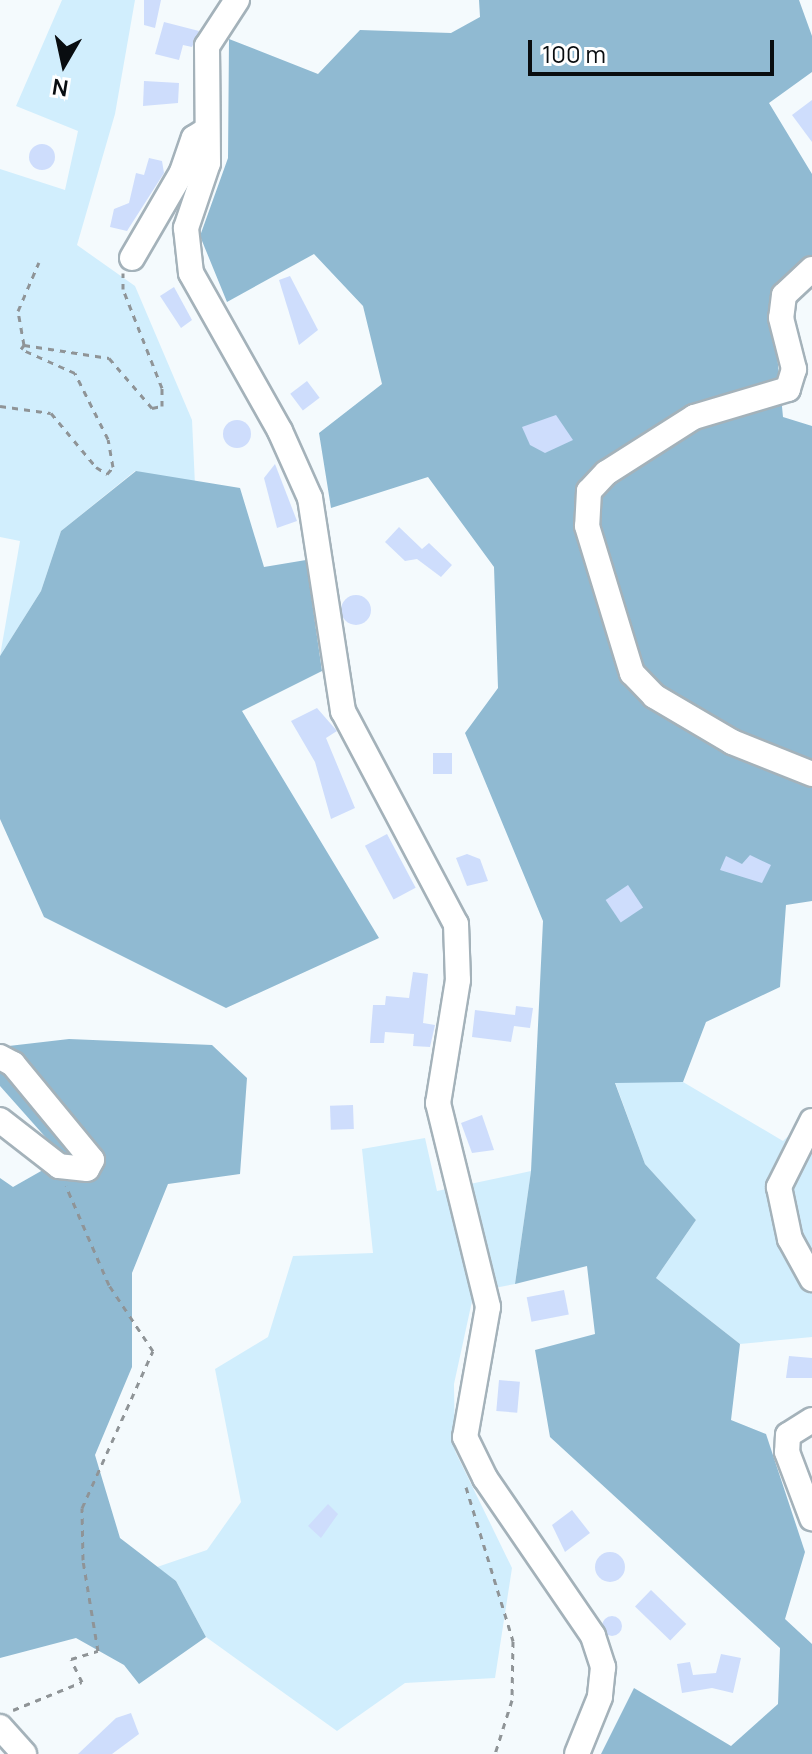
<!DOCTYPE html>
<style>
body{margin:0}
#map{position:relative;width:812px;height:1754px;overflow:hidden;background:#f4fafd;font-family:Manrope,sans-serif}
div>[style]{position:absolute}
.green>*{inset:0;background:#d1eefd}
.forest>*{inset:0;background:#90bad2}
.building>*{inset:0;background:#ceddfc;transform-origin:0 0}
.round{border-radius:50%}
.path>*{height:3px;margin-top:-1.5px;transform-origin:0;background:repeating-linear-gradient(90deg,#8f9497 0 6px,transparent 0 12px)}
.roads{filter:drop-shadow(2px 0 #a4b2ba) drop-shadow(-2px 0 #a4b2ba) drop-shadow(0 2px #a4b2ba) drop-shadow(0 -2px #a4b2ba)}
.minor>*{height:24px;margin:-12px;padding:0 12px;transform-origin:12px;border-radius:12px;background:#fff}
span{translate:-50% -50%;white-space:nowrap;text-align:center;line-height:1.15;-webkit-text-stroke:6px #fff;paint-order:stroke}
.north{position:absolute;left:24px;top:24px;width:80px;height:80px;-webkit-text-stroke:6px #fff;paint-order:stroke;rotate:189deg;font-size:22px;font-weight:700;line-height:32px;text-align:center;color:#090d10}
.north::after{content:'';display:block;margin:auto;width:28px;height:36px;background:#090d10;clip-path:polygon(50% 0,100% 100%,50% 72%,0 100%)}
.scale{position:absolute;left:528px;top:40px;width:246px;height:36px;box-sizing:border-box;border:4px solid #090d10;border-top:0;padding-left:10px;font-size:24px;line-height:28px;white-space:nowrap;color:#090d10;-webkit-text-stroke:6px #fff;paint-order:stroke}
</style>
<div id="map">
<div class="green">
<i style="clip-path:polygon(62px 0,135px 0,115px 114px,77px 245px,135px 286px,192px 420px,195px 485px,135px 471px,61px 531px,41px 591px,0 656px,20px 541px,0 537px,0 169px,65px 190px,78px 131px,16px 106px)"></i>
<i style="clip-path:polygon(615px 1082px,683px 1082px,783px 1141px,812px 1113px,812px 1337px,740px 1344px,656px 1278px,696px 1220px,645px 1164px)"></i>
<i style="clip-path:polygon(425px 1138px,437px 1191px,531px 1171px,515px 1284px,474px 1292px,454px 1384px,455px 1451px,512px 1568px,495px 1678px,405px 1683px,337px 1731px,206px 1637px,176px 1581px,157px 1567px,207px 1550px,241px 1502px,215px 1369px,268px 1337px,293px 1256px,373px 1253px,362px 1149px)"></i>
</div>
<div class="forest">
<i style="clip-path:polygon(479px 0,799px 0,812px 36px,812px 72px,769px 103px,812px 174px,812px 269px,772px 301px,783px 417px,812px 426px,812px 901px,786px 905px,780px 987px,706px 1022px,683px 1082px,615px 1083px,645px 1164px,696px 1220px,656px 1278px,740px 1344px,731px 1420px,766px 1434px,805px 1552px,785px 1619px,812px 1644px,812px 1754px,601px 1754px,634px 1688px,731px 1746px,778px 1704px,780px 1648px,550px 1437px,535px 1350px,595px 1334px,587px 1266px,515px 1284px,531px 1171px,543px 921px,465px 733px,498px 688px,494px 567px,428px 477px,331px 508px,319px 433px,382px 384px,363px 306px,314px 254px,227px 302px,200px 236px,228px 158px,229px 39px,318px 74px,360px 30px,451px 33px,480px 17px)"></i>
<i style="clip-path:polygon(136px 471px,240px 488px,264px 567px,306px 560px,322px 671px,242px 711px,379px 938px,226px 1008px,44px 917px,0 819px,0 656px,41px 591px,61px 531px)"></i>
<i style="clip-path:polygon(69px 1039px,212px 1045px,247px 1078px,240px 1174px,168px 1184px,132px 1273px,132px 1367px,95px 1455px,120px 1538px,176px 1581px,206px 1637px,139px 1684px,124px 1665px,76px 1638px,0 1658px,0 1178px,13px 1187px,64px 1158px,0 1086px,0 1047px)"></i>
</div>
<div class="building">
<i style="clip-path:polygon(144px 0,161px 0,155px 28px,144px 25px)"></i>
<i style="clip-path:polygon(164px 22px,199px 31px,192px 47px,183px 45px,179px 60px,155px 54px)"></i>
<i style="clip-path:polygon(144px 81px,179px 83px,178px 103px,143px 106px)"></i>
<i style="clip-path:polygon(812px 100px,812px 142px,792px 115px)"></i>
<i class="round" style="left:29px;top:144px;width:26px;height:26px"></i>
<i style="clip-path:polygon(149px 158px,162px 161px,164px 173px,127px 231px,110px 227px,114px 209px,129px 203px,136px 173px,144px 175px)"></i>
<i style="clip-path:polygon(290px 276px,318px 330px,299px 345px,279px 280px)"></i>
<i style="clip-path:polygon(174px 287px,192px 320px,181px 328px,160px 296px)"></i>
<i style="left:307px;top:381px;width:21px;height:21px;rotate:53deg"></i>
<i style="clip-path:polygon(556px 415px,573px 440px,545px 453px,530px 445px,522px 427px)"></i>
<i class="round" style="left:223px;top:420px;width:28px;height:28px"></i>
<i style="clip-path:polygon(275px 464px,297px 521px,277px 528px,264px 478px)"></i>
<i style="clip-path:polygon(399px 527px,422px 549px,429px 543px,452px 565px,441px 577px,417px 559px,405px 561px,385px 542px)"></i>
<i class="round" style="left:341px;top:595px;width:30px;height:30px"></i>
<i style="clip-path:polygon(317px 708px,337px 731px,326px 738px,355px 808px,331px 819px,315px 762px,291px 721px)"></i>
<i style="left:452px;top:753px;width:21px;height:19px;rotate:90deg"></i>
<i style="left:387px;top:834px;width:61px;height:25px;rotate:62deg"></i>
<i style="clip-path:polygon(467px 854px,480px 859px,488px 881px,467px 886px,456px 858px)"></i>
<i style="clip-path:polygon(750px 855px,771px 865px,762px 883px,720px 870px,726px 856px,742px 864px)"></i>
<i style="left:628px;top:885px;width:27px;height:27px;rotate:56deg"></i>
<i style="clip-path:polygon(413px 972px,428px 974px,423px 1023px,435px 1025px,430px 1047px,413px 1046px,414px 1034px,385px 1032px,384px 1043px,370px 1043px,373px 1005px,385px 1005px,386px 996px,409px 998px)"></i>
<i style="clip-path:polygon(516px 1006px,533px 1008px,530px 1028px,514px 1026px,511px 1042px,472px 1037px,475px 1010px,515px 1015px)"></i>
<i style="left:353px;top:1105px;width:24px;height:23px;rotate:88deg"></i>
<i style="clip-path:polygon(482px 1115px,494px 1150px,472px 1153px,461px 1123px)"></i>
<i style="left:564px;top:1290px;width:25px;height:38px;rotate:79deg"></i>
<i style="clip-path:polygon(789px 1356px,812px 1358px,812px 1378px,786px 1378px)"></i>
<i style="left:499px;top:1380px;width:21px;height:31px;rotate:5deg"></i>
<i style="clip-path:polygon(328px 1504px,338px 1514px,321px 1538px,308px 1526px)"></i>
<i style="clip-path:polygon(572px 1510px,590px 1533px,565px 1552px,552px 1525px)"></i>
<i class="round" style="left:595px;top:1552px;width:30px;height:30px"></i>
<i style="left:651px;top:1590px;width:49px;height:23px;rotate:44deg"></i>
<i class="round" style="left:602px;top:1616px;width:20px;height:20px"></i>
<i style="clip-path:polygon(721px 1654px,741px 1658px,733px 1693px,712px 1688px,682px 1693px,677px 1664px,690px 1662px,693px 1675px,716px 1673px)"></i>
<i style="clip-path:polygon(131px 1713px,139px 1734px,112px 1754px,78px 1754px,116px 1718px)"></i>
</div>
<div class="path">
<i style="left:24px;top:345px;width:35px;rotate:-100deg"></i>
<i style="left:18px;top:311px;width:53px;rotate:-66.8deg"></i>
<i style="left:0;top:406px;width:51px;rotate:7.8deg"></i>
<i style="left:51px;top:413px;width:70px;rotate:50.2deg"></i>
<i style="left:96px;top:467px;width:13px;rotate:32deg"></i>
<i style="left:107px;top:474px;width:9px;rotate:-49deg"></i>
<i style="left:113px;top:467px;width:28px;rotate:-100deg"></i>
<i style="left:108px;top:439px;width:74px;rotate:-116.6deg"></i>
<i style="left:75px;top:373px;width:59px;rotate:-156deg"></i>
<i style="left:21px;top:349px;width:5px;rotate:-53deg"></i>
<i style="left:24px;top:345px;width:86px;rotate:8.7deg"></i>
<i style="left:109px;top:358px;width:66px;rotate:49.3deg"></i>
<i style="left:152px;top:408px;width:10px;rotate:-11deg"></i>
<i style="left:162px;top:406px;width:18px;rotate:-90deg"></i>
<i style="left:162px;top:388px;width:106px;rotate:-111.5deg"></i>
<i style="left:123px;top:289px;width:16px;rotate:-90deg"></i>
<i style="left:466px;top:1487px;width:161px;rotate:73deg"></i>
<i style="left:513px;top:1641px;width:59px;rotate:91deg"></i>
<i style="left:512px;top:1700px;width:57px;rotate:107.5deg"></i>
<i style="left:13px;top:1710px;width:74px;rotate:-22.1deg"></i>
<i style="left:82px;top:1682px;width:25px;rotate:-116deg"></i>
<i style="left:71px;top:1659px;width:28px;rotate:-17deg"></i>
<i style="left:98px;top:1651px;width:92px;rotate:-99.4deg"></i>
<i style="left:83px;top:1560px;width:52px;rotate:-91.1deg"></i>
<i style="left:82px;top:1508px;width:172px;rotate:-65.7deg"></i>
<i style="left:153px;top:1351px;width:79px;rotate:-123.7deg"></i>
<i style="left:109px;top:1285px;width:108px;rotate:-113.5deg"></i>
</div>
<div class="roads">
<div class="minor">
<i style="left:237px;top:0;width:55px;rotate:123.1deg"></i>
<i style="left:207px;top:46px;width:117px;rotate:89.5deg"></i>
<i style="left:208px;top:163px;width:69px;rotate:108.7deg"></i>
<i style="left:186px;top:228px;width:45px;rotate:83.7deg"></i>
<i style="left:191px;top:273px;width:181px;rotate:60.6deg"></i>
<i style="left:280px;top:431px;width:73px;rotate:65.9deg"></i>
<i style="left:310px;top:498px;width:216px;rotate:81.2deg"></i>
<i style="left:343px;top:711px;width:241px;rotate:62.1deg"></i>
<i style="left:456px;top:924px;width:56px;rotate:88deg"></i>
<i style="left:458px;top:980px;width:125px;rotate:99.2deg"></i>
<i style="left:438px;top:1103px;width:210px;rotate:76.2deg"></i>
<i style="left:488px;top:1307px;width:132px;rotate:100deg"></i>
<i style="left:465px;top:1437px;width:46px;rotate:64deg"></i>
<i style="left:485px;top:1478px;width:191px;rotate:55.6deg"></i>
<i style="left:593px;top:1636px;width:33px;rotate:72deg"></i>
<i style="left:603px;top:1667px;width:30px;rotate:96deg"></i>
<i style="left:600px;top:1697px;width:61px;rotate:112deg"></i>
<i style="left:132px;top:258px;width:99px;rotate:-59.8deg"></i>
<i style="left:182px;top:172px;width:36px;rotate:-71deg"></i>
<i style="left:194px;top:138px;width:15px;rotate:-32deg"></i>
<i style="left:812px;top:269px;width:38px;rotate:137deg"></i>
<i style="left:784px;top:295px;width:23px;rotate:97deg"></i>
<i style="left:781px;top:318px;width:53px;rotate:75.7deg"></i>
<i style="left:794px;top:369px;width:21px;rotate:107deg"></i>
<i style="left:788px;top:389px;width:98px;rotate:163.4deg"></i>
<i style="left:694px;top:417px;width:104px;rotate:147.5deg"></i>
<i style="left:606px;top:473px;width:25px;rotate:133deg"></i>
<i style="left:589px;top:491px;width:35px;rotate:93deg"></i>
<i style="left:587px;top:526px;width:154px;rotate:73deg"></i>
<i style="left:632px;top:673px;width:32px;rotate:46deg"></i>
<i style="left:654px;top:696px;width:91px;rotate:30.5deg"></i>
<i style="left:732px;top:742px;width:86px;rotate:21.8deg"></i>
<i style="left:0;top:1057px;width:15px;rotate:28deg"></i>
<i style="left:13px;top:1064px;width:124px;rotate:50.5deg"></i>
<i style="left:92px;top:1160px;width:10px;rotate:119deg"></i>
<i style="left:87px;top:1169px;width:28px;rotate:-174deg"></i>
<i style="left:59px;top:1166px;width:75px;rotate:-142.1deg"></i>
<i style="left:812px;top:1121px;width:74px;rotate:116.6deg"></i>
<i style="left:779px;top:1187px;width:53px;rotate:78.1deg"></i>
<i style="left:790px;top:1239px;width:46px;rotate:61.2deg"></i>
<i style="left:812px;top:1420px;width:28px;rotate:148deg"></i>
<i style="left:788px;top:1435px;width:17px;rotate:93deg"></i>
<i style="left:787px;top:1452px;width:71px;rotate:69.3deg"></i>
<i style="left:0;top:1727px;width:36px;rotate:48deg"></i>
</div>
</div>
<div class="north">N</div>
<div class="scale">100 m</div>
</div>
